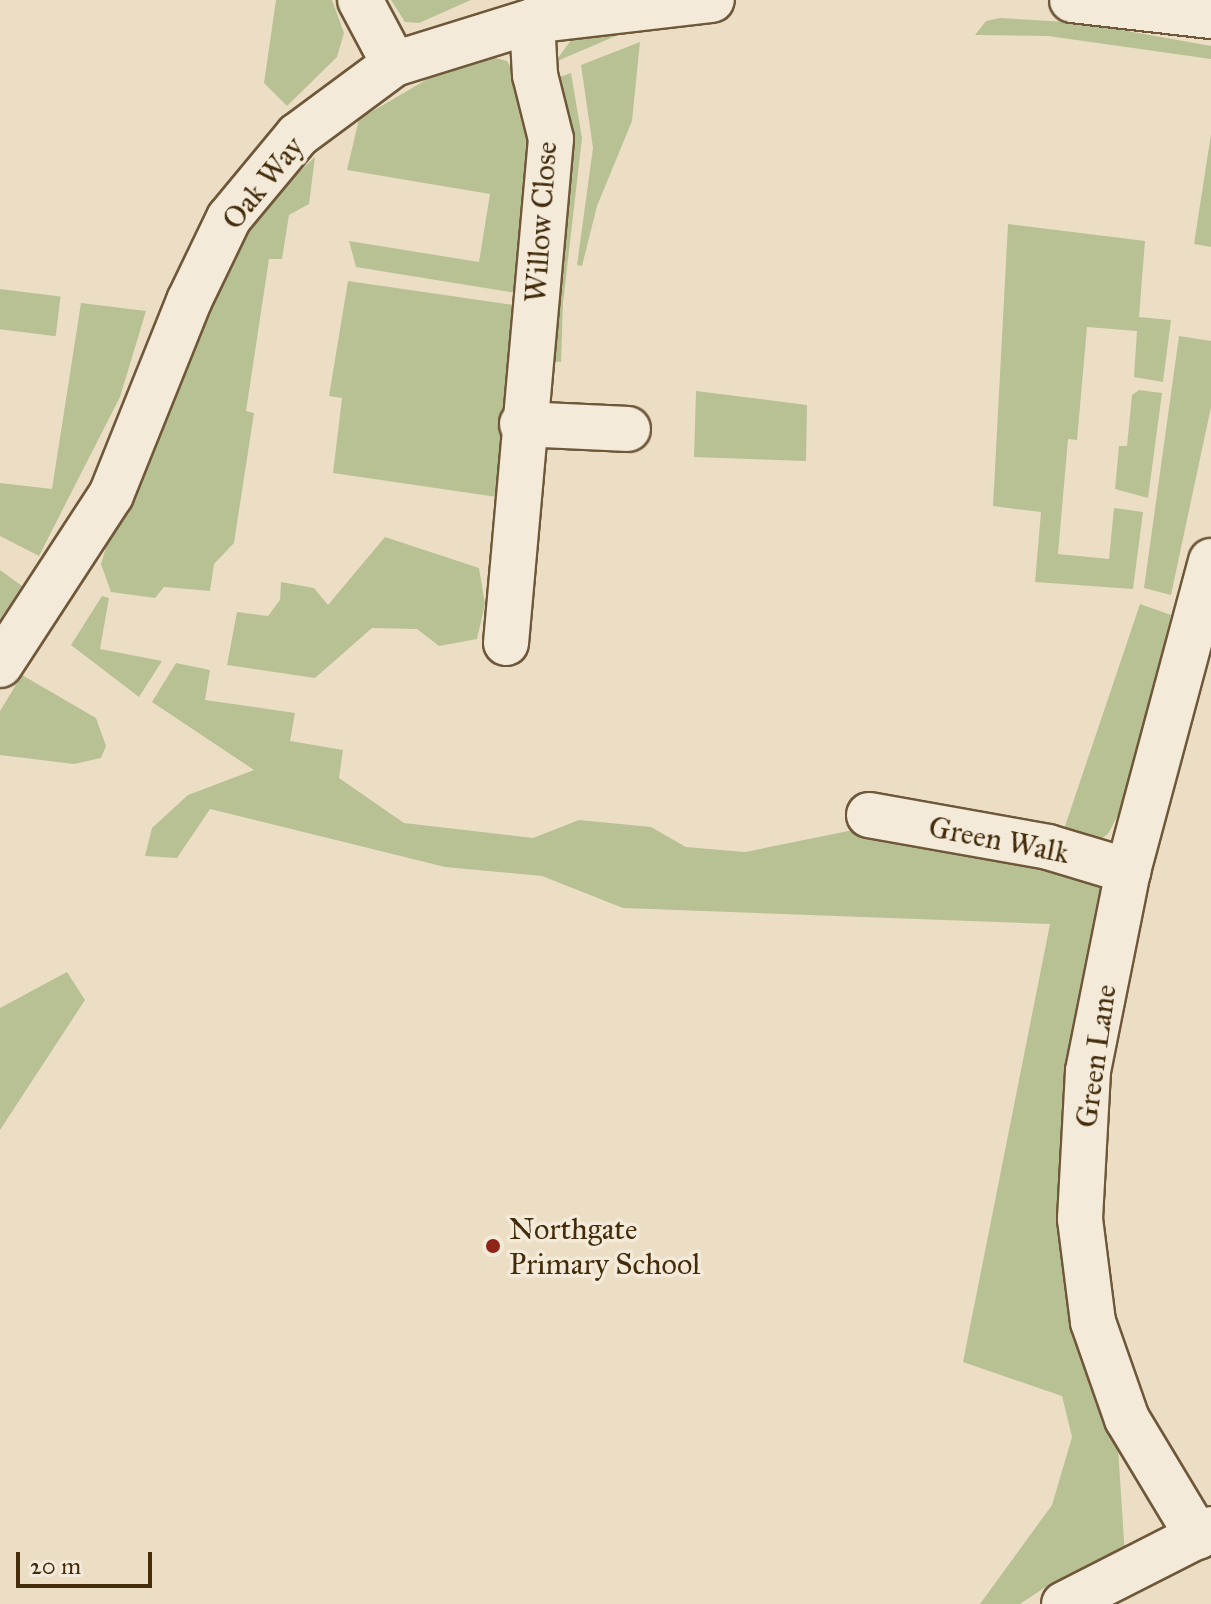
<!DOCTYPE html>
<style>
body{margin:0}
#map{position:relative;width:1211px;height:1604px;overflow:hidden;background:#ecdec5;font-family:"IM FELL Great Primer",serif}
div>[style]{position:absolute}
.green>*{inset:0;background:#b8c194;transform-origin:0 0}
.roads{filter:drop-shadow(2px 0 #6e5839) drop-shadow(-2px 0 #6e5839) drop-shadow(0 2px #6e5839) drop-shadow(0 -2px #6e5839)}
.minor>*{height:44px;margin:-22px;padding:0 22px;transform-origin:22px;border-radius:22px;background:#f3ead9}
.dots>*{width:22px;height:22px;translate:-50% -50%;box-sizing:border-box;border:4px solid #f3ead9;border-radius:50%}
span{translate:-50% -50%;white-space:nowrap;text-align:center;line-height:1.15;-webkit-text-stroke:7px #f3ead9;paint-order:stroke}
.street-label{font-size:30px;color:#442b0a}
.poi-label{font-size:30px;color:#442b0a}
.left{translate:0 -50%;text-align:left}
.scale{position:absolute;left:16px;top:1552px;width:136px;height:36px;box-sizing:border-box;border:4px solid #442b0a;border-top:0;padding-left:10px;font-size:24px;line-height:28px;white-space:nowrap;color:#442b0a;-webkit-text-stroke:6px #f3ead9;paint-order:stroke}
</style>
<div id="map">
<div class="green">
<i style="clip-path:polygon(276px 0,332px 0,344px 33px,337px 57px,287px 106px,264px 83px)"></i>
<i style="clip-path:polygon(391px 0,471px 0,419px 23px,405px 22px)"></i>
<i style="clip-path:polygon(1000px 18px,1083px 23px,1211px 46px,1211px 59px,1048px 36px,975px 35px,986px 21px)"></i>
<i style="clip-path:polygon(639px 26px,555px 62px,577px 32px)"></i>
<i style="clip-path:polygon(640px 42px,632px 121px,597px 206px,582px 266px,577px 265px,593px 148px,581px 65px)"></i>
<i style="clip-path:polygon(491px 57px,507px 61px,523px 88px,531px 126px,522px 294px,356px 267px,349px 241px,479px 262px,490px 194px,347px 170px,359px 119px,431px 77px)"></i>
<i style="clip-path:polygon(571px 73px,582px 138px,563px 303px,561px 362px,548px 361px,551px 80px)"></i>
<i style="clip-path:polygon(1211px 134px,1211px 247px,1194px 244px)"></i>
<i style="clip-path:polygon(315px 157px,309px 204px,289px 215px,282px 259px,269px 259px,246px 411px,254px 413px,234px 543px,214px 564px,210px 591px,164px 587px,155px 598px,111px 592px,101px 564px,115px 517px,234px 250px,273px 196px)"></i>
<i style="clip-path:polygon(1008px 224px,1145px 241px,1139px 317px,1171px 320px,1163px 382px,1134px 377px,1137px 331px,1087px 327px,1077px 440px,1068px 439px,1058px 554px,1109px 559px,1114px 508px,1143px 512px,1133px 589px,1035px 582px,1041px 512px,993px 506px)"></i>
<i style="clip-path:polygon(348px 281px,521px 306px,497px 497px,333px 473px,342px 398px,329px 396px)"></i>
<i style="left:0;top:289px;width:61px;height:40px;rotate:7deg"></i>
<i style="clip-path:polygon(81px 303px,146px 311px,120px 397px,39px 556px,0 536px,0 483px,52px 489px)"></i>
<i style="clip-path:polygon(1179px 336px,1211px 341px,1211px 407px,1171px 595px,1144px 588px)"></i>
<i style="clip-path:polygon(1139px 390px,1162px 393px,1148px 498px,1115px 489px,1119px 446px,1127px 446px,1132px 395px)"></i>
<i style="clip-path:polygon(696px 391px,807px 405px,806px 461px,694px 457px)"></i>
<i style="clip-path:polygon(385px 537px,479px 568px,485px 604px,477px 639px,439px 646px,417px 629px,372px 628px,315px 678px,227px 665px,237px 612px,268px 616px,280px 600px,281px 582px,314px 588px,328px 605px)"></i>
<i style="clip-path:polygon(0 570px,22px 586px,0 619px)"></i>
<i style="clip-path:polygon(102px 596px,109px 598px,100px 649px,162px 661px,139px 697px,71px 645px)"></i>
<i style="clip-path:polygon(1140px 604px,1171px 615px,1128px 796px,1108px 834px,1090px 847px,1060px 841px)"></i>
<i style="clip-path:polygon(176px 663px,210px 670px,205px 700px,295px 713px,290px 741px,343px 750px,339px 778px,404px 823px,533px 838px,579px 820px,651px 827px,686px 847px,745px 852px,858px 829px,1116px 882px,1074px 1320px,1118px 1448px,1125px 1556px,1053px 1582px,1020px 1604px,980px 1604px,1052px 1505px,1072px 1437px,1062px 1396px,963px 1362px,1050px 924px,623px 908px,542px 876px,445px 867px,210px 809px,177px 858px,145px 856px,152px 828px,188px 795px,254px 770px,152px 702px)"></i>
<i style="clip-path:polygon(22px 675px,96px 718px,106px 746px,101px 758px,74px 764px,0 755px,0 711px)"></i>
<i style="clip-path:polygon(67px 972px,85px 1000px,0 1130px,0 1008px)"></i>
</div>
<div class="roads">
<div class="minor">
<i style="left:360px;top:0;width:72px;rotate:62deg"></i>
<i style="left:1072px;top:0;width:140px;rotate:6.6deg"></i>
<i style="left:522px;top:424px;width:106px;rotate:2.7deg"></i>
<i style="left:506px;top:643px;width:506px;rotate:-84.9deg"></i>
<i style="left:551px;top:139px;width:66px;rotate:-104deg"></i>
<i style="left:535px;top:75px;width:54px;rotate:-93.2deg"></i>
<i style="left:0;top:665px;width:203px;rotate:-56.9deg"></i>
<i style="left:111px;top:495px;width:209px;rotate:-68.1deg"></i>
<i style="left:189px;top:301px;width:92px;rotate:-64.3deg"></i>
<i style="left:229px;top:218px;width:108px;rotate:-50.3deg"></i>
<i style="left:298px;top:135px;width:119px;rotate:-36.5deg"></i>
<i style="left:394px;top:64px;width:145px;rotate:-17.3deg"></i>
<i style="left:532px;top:21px;width:181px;rotate:-6.7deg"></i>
<i style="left:869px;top:815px;width:182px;rotate:10.1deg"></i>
<i style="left:1048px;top:847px;width:84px;rotate:16.7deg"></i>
<i style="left:1198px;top:1537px;width:138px;rotate:-121deg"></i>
<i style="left:1127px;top:1419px;width:103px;rotate:-109.3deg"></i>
<i style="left:1093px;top:1322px;width:104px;rotate:-97.2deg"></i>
<i style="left:1080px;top:1219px;width:148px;rotate:-86.9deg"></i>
<i style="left:1088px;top:1071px;width:204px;rotate:-78.7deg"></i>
<i style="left:1128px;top:871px;width:321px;rotate:-75deg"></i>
<i style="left:1064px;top:1604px;width:165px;rotate:-27deg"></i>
</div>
</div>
<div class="dots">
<i style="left:493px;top:1246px;background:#8f2418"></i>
</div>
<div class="street-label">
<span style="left:263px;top:183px;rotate:-51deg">Oak Way</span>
<span style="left:541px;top:222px;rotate:-86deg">Willow Close</span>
<span style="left:999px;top:840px;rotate:11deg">Green Walk</span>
<span style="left:1096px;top:1056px;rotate:-82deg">Green Lane</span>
</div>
<div class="poi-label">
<span class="left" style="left:509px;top:1246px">Northgate<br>Primary School</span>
</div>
<div class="scale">20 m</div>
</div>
